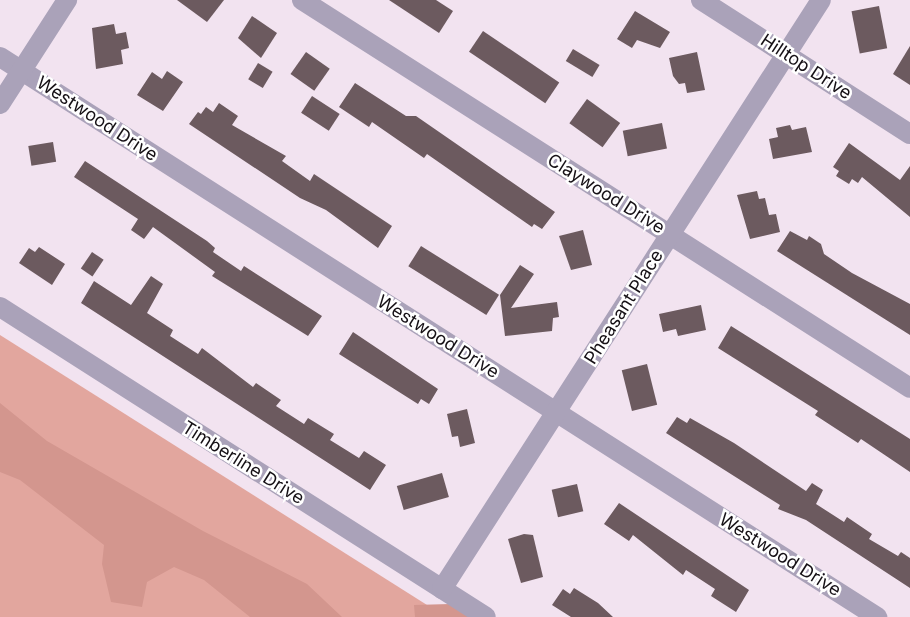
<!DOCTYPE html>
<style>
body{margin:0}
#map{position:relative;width:910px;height:617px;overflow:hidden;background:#f2e3f0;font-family:Inter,sans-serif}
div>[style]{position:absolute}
.green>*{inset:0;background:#e2a69e}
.forest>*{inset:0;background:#d3968e}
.building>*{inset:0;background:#6c5a5f;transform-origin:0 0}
.street>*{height:20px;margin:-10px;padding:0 10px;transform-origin:10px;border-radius:10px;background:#aaa2b9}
span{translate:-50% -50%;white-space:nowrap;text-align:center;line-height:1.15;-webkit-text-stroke:5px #fff;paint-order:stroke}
.street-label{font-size:18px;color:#151015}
</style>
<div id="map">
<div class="green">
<i style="clip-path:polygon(0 335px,446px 617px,0 617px)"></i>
</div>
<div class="forest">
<i style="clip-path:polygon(0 403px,47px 441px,203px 531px,307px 584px,342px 617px,250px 617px,204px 580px,174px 567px,147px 582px,142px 607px,111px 602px,102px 564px,104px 545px,20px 480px,0 472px)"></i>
<i style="clip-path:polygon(450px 604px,470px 617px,415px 617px,414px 605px)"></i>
</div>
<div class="building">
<i style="clip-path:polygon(177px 0,224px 0,207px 22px)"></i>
<i style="clip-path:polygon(389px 0,436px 0,453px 11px,439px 33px)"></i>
<i style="left:879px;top:6px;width:43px;height:28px;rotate:79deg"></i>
<i style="clip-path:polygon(635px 11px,670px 32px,660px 48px,637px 40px,632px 48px,617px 39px)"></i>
<i style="clip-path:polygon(252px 16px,277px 33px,261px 58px,238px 38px)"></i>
<i style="clip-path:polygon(114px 24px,116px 34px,126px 32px,129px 48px,121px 50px,123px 64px,96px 69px,92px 28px)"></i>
<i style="left:483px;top:31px;width:92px;height:25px;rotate:34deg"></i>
<i style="clip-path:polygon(910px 46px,910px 85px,893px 74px)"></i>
<i style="left:573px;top:49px;width:31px;height:14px;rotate:31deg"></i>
<i style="left:306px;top:52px;width:29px;height:27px;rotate:35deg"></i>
<i style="clip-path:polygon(697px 52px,705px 90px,687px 93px,685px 83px,679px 84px,673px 76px,669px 58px)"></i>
<i style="left:258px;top:63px;width:17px;height:19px;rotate:31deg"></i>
<i style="clip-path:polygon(167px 71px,183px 82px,163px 111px,137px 95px,152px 72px,162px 79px)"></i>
<i style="clip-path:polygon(355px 83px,406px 116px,416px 116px,555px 212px,542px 229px,534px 224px,532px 227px,427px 154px,424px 158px,372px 122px,369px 127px,339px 107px)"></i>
<i style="left:312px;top:96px;width:33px;height:20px;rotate:33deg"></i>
<i style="left:587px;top:99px;width:41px;height:30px;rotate:36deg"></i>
<i style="clip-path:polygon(219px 103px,238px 116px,232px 125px,286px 156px,282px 161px,310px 181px,314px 174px,392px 226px,378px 248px,326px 210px,300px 198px,189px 124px,198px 112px,201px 114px,206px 107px,213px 112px)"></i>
<i style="left:662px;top:123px;width:26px;height:40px;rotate:79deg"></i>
<i style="clip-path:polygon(790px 125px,792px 130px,806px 127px,812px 152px,773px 159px,769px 139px,778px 137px,776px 128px)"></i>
<i style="left:53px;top:142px;width:20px;height:25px;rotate:81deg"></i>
<i style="clip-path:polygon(849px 143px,900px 180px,910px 166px,910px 217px,862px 177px,858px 183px,852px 179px,849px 184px,836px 176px,839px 171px,833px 167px)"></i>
<i style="clip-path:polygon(85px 161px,207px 241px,215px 248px,213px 252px,241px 271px,244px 266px,322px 316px,308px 336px,212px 276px,215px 272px,153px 227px,144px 239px,131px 230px,138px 219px,74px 177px)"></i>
<i style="clip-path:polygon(757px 191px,759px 199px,765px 198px,769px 215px,776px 214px,780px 232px,750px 239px,737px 195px)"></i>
<i style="clip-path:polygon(583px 230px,592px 265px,571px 270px,559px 236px)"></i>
<i style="clip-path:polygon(790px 231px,807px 240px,809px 236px,821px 244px,824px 254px,852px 273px,910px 304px,910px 335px,777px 251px)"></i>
<i style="left:421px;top:246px;width:92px;height:24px;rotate:32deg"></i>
<i style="clip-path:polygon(39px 247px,65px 264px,52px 285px,19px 263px,29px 248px,35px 252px)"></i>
<i style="left:92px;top:252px;width:14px;height:20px;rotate:34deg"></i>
<i style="clip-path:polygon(520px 265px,534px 274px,511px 308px,557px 302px,559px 317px,553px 318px,552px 331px,505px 336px,500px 295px)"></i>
<i style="clip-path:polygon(151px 276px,163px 284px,147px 313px,173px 330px,170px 336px,198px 354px,202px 348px,253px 387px,256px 383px,281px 400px,276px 406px,304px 424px,308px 418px,334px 434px,330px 440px,359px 458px,364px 451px,386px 465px,370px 490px,81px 303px,94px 281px,131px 305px)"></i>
<i style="clip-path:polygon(701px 305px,706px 330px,678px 336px,676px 329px,663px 332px,659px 314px)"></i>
<i style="clip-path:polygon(731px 326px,910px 439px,910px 472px,861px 439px,858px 443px,815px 415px,818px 411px,718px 348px)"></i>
<i style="clip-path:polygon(353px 332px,438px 389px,429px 404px,421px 399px,418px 404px,339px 354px)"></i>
<i style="left:647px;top:364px;width:42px;height:26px;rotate:76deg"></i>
<i style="clip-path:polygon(467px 409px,475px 443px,460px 447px,458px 436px,452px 437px,447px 414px)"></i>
<i style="clip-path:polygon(677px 417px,687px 423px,690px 418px,734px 443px,806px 491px,812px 483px,823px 490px,816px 504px,844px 522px,847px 517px,872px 534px,869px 539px,898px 556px,901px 552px,910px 558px,910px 588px,806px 520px,778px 509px,780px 505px,666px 433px)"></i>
<i style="left:442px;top:473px;width:25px;height:47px;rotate:74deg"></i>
<i style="left:577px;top:484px;width:28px;height:26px;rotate:77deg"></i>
<i style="clip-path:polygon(619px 503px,749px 590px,736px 612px,711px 596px,715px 589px,686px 570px,683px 575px,633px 535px,629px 541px,604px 524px)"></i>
<i style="clip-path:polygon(524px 534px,533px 535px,543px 577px,521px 583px,508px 539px)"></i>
<i style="clip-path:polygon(574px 588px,598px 603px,613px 617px,571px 617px,552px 605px,563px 589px,570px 594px)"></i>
</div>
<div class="street">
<i style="left:302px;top:0;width:721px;rotate:32.54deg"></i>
<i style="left:701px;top:0;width:248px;rotate:32.7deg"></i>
<i style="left:0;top:57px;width:1041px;rotate:32.56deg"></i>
<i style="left:0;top:104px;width:124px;rotate:-57.2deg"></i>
<i style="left:0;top:307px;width:576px;rotate:32.53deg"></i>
<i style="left:442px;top:589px;width:700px;rotate:-57.24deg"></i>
</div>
<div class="street-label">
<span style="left:806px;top:67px;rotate:33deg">Hilltop Drive</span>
<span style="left:97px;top:119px;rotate:33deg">Westwood Drive</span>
<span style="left:606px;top:194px;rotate:32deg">Claywood Drive</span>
<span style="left:624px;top:307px;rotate:-58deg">Pheasant Place</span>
<span style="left:438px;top:337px;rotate:32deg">Westwood Drive</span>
<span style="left:243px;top:463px;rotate:32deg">Timberline Drive</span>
<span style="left:780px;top:555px;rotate:32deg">Westwood Drive</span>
</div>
</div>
